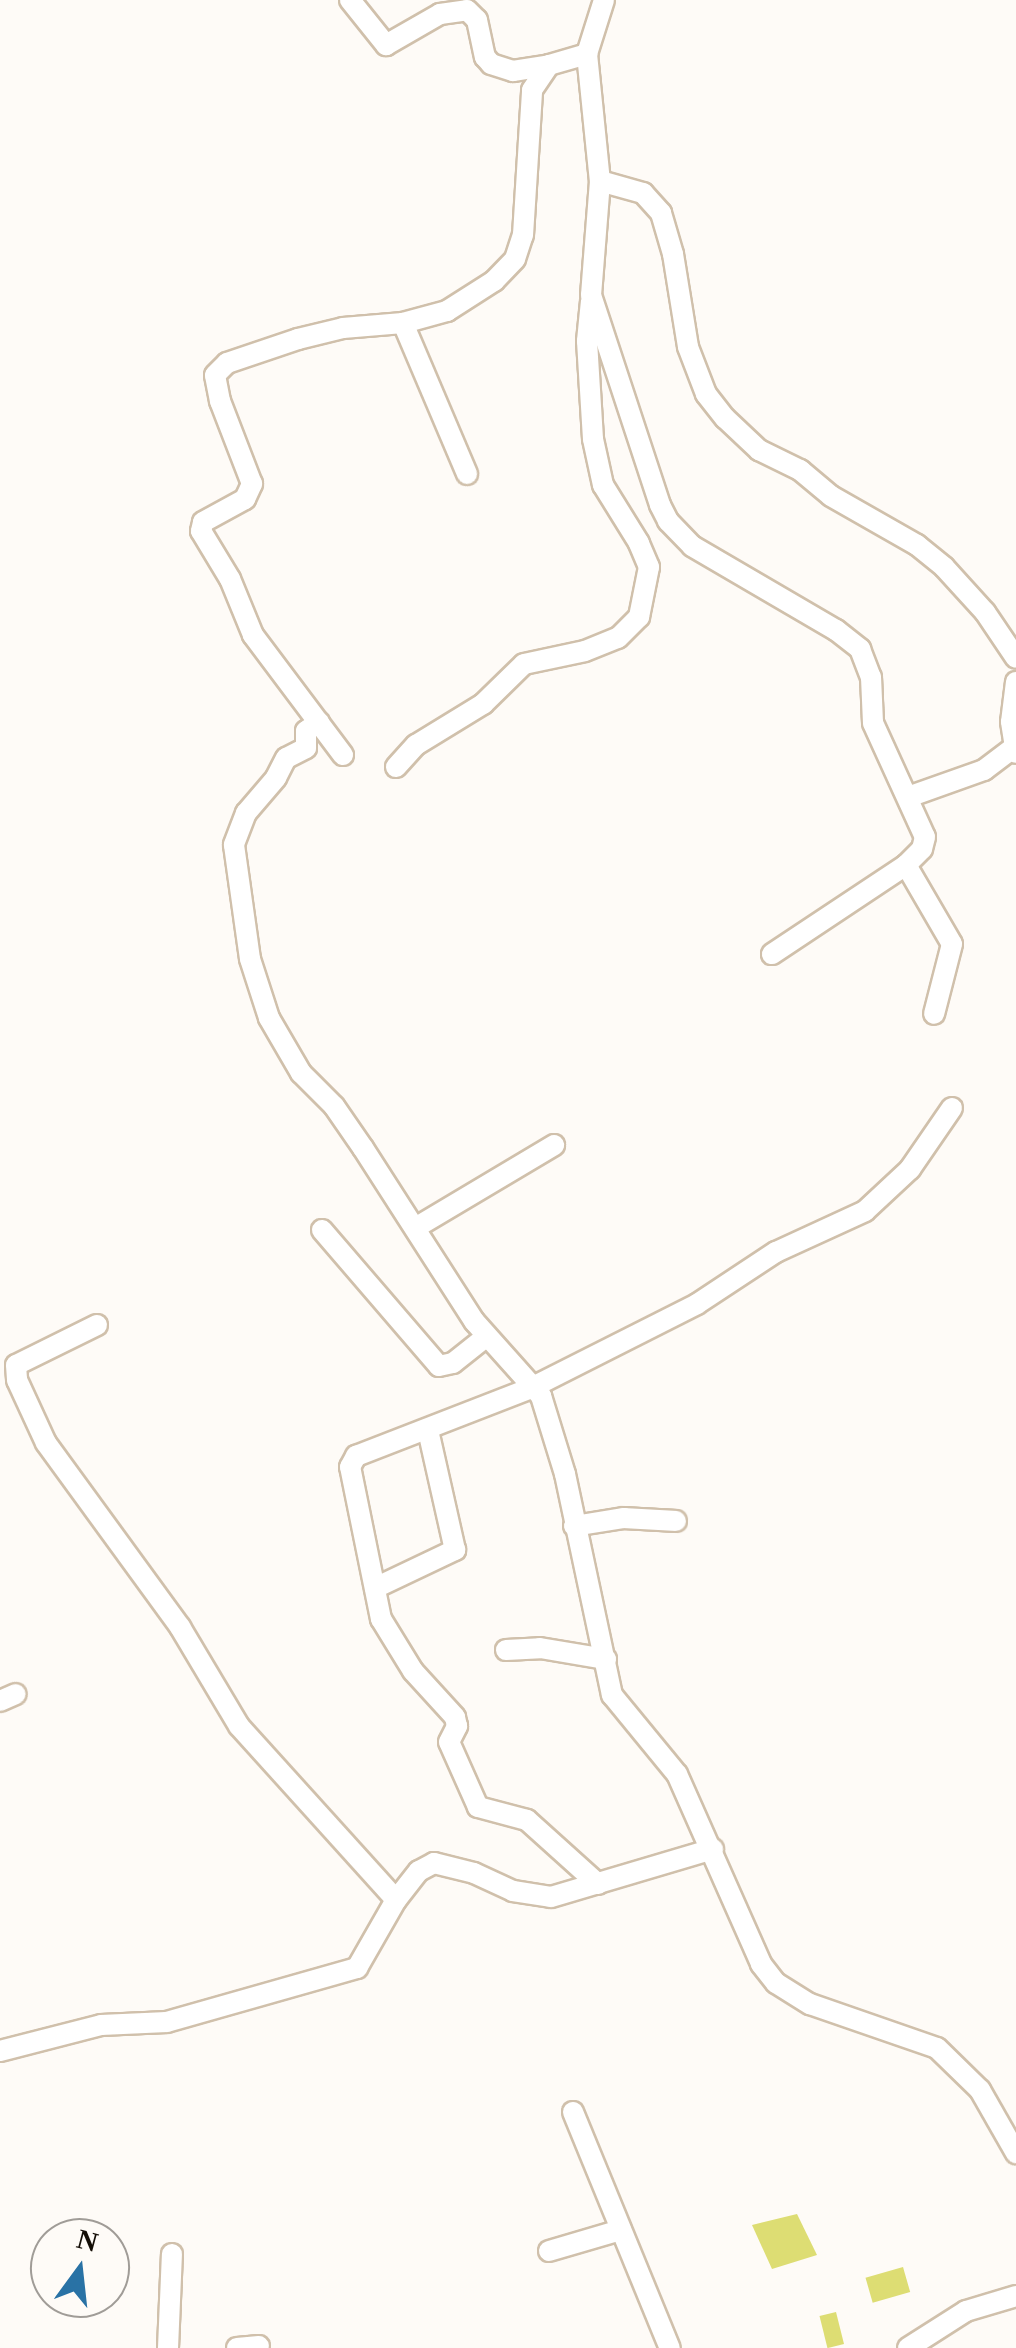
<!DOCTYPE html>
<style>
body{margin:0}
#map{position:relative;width:1016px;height:2348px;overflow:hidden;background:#fefbf7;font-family:"Times New Roman",serif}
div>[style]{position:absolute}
.building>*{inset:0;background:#dddd73;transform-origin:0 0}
.roads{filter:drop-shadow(2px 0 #d0c0ab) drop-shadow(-2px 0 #d0c0ab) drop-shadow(0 2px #d0c0ab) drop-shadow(0 -2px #d0c0ab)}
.minor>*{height:20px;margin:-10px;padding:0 10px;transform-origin:10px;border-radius:10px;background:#fff}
span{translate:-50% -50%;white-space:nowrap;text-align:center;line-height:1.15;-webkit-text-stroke:8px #fefbf7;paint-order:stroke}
.north{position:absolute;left:30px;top:2218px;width:100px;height:100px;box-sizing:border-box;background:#fefbf7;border:2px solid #a09c97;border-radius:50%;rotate:15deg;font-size:28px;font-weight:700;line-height:40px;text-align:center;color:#130d06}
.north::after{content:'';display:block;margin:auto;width:35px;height:45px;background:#2972a5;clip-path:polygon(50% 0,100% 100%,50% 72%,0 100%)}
</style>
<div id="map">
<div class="building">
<i style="clip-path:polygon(797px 2214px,817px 2255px,772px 2269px,752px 2225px)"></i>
<i style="left:903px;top:2267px;width:26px;height:39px;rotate:74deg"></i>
<i style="left:836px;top:2312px;width:33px;height:17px;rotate:76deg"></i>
</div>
<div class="roads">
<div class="minor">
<i style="left:350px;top:0;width:58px;rotate:51.3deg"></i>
<i style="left:386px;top:45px;width:62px;rotate:-29.9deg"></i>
<i style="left:440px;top:14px;width:27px;rotate:-8deg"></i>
<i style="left:467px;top:10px;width:14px;rotate:45deg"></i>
<i style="left:477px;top:20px;width:38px;rotate:78deg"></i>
<i style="left:485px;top:57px;width:9px;rotate:49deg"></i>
<i style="left:491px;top:64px;width:23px;rotate:18deg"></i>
<i style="left:513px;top:71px;width:36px;rotate:-9deg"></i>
<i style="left:604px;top:0;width:57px;rotate:107.5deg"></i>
<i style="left:587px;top:54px;width:128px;rotate:84.2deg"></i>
<i style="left:600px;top:181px;width:114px;rotate:94.5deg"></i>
<i style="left:591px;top:295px;width:221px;rotate:71.8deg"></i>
<i style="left:660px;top:505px;width:18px;rotate:63deg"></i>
<i style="left:668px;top:521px;width:35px;rotate:46deg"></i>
<i style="left:692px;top:546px;width:167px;rotate:30.3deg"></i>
<i style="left:836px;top:630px;width:31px;rotate:38deg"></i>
<i style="left:860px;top:649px;width:30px;rotate:69deg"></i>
<i style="left:871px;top:677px;width:46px;rotate:87.5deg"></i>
<i style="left:873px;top:723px;width:125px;rotate:65.5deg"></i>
<i style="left:925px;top:837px;width:12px;rotate:104deg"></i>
<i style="left:922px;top:849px;width:23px;rotate:135deg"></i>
<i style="left:906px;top:865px;width:161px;rotate:146.4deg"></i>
<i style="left:600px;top:181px;width:45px;rotate:15.6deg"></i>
<i style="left:643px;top:193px;width:27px;rotate:48deg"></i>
<i style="left:661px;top:213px;width:43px;rotate:73.7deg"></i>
<i style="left:673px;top:254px;width:94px;rotate:80.8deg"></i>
<i style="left:688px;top:347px;width:50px;rotate:69deg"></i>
<i style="left:706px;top:394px;width:31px;rotate:52deg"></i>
<i style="left:725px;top:418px;width:47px;rotate:43.3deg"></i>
<i style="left:759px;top:450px;width:46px;rotate:26deg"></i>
<i style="left:800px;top:470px;width:40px;rotate:40deg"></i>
<i style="left:831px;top:496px;width:99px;rotate:29.7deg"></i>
<i style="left:917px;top:545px;width:35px;rotate:39deg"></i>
<i style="left:944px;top:567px;width:61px;rotate:47.7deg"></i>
<i style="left:985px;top:612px;width:55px;rotate:56deg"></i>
<i style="left:403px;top:323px;width:164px;rotate:67deg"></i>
<i style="left:1016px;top:682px;width:40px;rotate:97.1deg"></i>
<i style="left:1011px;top:722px;width:31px;rotate:81deg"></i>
<i style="left:319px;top:722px;width:16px;rotate:145deg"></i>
<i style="left:306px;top:731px;width:17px;rotate:90deg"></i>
<i style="left:306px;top:748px;width:22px;rotate:153deg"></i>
<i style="left:286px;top:758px;width:22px;rotate:117deg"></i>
<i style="left:276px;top:778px;width:46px;rotate:130.6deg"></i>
<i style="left:246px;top:813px;width:34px;rotate:111deg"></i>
<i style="left:234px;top:845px;width:115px;rotate:82deg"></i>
<i style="left:250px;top:959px;width:62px;rotate:72.1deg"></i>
<i style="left:269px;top:1018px;width:64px;rotate:59.8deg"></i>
<i style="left:301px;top:1073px;width:47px;rotate:45deg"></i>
<i style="left:334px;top:1106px;width:51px;rotate:55.4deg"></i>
<i style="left:363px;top:1148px;width:206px;rotate:57.3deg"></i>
<i style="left:474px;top:1321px;width:101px;rotate:48.2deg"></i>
<i style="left:541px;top:1396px;width:82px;rotate:72.9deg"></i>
<i style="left:565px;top:1474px;width:226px;rotate:78deg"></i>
<i style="left:612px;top:1695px;width:102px;rotate:50.6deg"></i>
<i style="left:677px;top:1774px;width:208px;rotate:66.1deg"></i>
<i style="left:761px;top:1964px;width:24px;rotate:52deg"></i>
<i style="left:776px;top:1983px;width:40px;rotate:32deg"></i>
<i style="left:810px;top:2004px;width:134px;rotate:19.1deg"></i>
<i style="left:937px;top:2048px;width:60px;rotate:44.3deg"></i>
<i style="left:980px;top:2090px;width:73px;rotate:60.3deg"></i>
<i style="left:343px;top:755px;width:150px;rotate:-126.9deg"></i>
<i style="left:253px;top:635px;width:61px;rotate:-112.3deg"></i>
<i style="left:230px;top:579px;width:56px;rotate:-121.1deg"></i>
<i style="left:201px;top:531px;width:9px;rotate:-77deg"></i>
<i style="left:203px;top:522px;width:48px;rotate:-28.7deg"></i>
<i style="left:245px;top:499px;width:17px;rotate:-65deg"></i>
<i style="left:252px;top:484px;width:89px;rotate:-111.1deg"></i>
<i style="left:220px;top:401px;width:26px;rotate:-101deg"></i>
<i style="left:215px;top:375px;width:17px;rotate:-45deg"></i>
<i style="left:227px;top:363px;width:75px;rotate:-18.7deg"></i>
<i style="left:298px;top:339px;width:46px;rotate:-13.7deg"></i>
<i style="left:343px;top:328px;width:60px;rotate:-4.8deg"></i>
<i style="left:403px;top:323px;width:46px;rotate:-15.3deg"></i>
<i style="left:447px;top:311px;width:56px;rotate:-32.6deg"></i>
<i style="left:494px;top:281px;width:30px;rotate:-46deg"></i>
<i style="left:515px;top:259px;width:25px;rotate:-72deg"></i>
<i style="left:523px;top:235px;width:145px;rotate:-86.4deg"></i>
<i style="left:532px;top:90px;width:30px;rotate:-56deg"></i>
<i style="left:549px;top:65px;width:40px;rotate:-16deg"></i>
<i style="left:396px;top:767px;width:30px;rotate:-48deg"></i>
<i style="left:416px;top:745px;width:79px;rotate:-31.5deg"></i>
<i style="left:483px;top:704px;width:57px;rotate:-44.3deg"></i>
<i style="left:524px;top:664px;width:62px;rotate:-12deg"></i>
<i style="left:585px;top:651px;width:35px;rotate:-22deg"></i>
<i style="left:618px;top:638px;width:30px;rotate:-45deg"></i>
<i style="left:639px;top:617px;width:51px;rotate:-78.7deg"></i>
<i style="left:649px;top:567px;width:26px;rotate:-113deg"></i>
<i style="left:639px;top:543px;width:68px;rotate:-121.8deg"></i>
<i style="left:603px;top:485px;width:47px;rotate:-102.3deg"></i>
<i style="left:593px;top:439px;width:98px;rotate:-93.5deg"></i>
<i style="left:587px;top:341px;width:40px;rotate:-84.3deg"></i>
<i style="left:908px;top:797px;width:81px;rotate:-19.6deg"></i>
<i style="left:984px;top:770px;width:36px;rotate:-37deg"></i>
<i style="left:906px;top:865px;width:91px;rotate:59.8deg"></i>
<i style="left:952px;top:944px;width:72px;rotate:104.4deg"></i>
<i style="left:415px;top:1228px;width:162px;rotate:-30.8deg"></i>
<i style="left:322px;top:1230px;width:179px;rotate:49.3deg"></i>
<i style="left:439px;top:1366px;width:14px;rotate:-12deg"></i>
<i style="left:453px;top:1363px;width:43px;rotate:-38.5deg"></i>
<i style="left:97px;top:1325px;width:90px;rotate:153.7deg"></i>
<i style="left:16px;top:1365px;width:15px;rotate:86deg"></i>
<i style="left:17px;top:1380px;width:69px;rotate:65.3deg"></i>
<i style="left:46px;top:1443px;width:228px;rotate:53.9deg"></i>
<i style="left:180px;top:1627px;width:115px;rotate:59.2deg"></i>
<i style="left:239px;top:1726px;width:234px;rotate:47.9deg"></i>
<i style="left:574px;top:1526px;width:51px;rotate:-9.1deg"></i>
<i style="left:624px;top:1518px;width:52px;rotate:3.3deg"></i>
<i style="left:375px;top:1588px;width:89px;rotate:-25.4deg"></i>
<i style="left:455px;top:1550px;width:123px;rotate:-102.7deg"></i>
<i style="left:506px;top:1650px;width:34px;rotate:-3deg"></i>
<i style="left:540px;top:1648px;width:67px;rotate:9.5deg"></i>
<i style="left:0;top:1701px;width:17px;rotate:-24deg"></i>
<i style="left:598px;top:1884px;width:96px;rotate:-138deg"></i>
<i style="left:527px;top:1820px;width:51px;rotate:-165.1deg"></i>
<i style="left:478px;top:1807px;width:71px;rotate:-114deg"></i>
<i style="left:449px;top:1742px;width:18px;rotate:-63deg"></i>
<i style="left:457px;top:1726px;width:9px;rotate:-103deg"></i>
<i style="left:455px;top:1717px;width:62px;rotate:-132.4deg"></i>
<i style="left:413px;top:1671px;width:61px;rotate:-121.6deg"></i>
<i style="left:381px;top:1619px;width:155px;rotate:-101.5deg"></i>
<i style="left:350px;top:1467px;width:13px;rotate:-61deg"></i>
<i style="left:356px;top:1456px;width:188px;rotate:-21.2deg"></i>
<i style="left:531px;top:1388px;width:186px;rotate:-26.8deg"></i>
<i style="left:697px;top:1304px;width:95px;rotate:-33.4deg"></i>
<i style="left:776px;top:1252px;width:98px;rotate:-24.7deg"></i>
<i style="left:865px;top:1211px;width:62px;rotate:-43deg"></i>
<i style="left:910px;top:1169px;width:74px;rotate:-55.5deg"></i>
<i style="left:0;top:2051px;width:104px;rotate:-14.4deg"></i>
<i style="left:101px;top:2025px;width:66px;rotate:-2.6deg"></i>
<i style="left:167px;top:2022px;width:198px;rotate:-15.9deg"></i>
<i style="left:357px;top:1968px;width:78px;rotate:-60.2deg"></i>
<i style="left:396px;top:1900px;width:37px;rotate:-52deg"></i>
<i style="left:419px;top:1871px;width:17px;rotate:-28deg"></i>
<i style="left:434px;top:1863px;width:41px;rotate:14deg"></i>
<i style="left:474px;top:1873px;width:43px;rotate:24.8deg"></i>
<i style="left:513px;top:1891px;width:38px;rotate:9deg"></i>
<i style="left:551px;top:1897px;width:169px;rotate:-16.5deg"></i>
<i style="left:573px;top:2112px;width:255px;rotate:67.7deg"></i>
<i style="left:549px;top:2251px;width:75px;rotate:-16.3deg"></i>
<i style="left:168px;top:2348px;width:94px;rotate:-87.6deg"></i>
<i style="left:237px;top:2348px;width:22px;rotate:-5deg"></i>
<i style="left:908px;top:2348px;width:69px;rotate:-32.5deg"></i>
<i style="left:966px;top:2311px;width:52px;rotate:-16.7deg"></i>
</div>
</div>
<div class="north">N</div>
</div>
